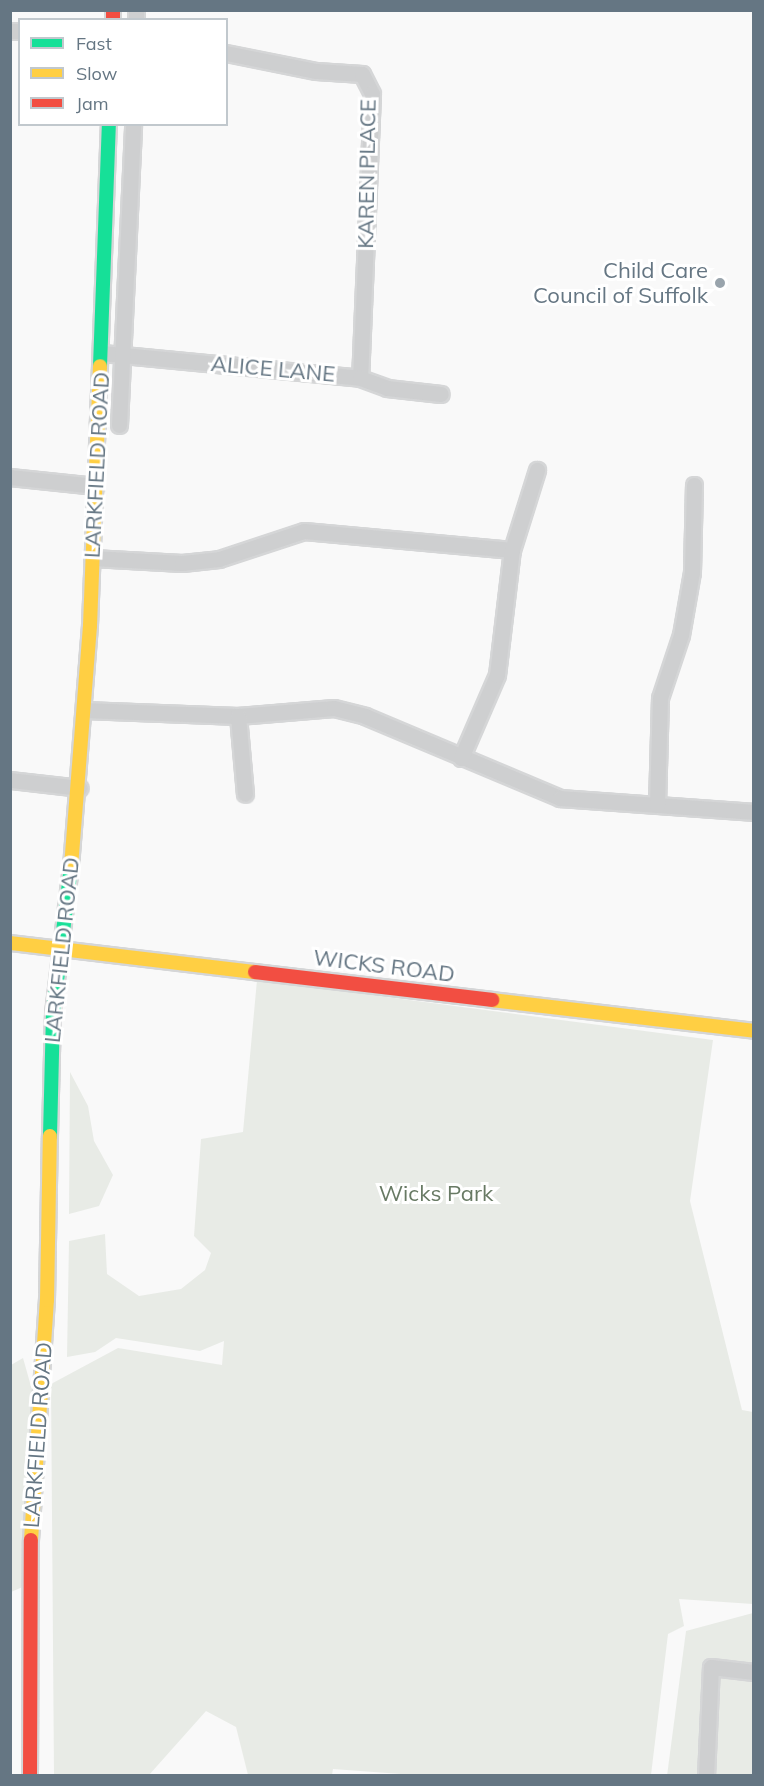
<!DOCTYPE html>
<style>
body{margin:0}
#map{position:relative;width:764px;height:1786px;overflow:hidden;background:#f9f9f9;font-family:Mulish,sans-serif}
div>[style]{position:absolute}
.green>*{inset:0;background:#e8ebe6}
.roads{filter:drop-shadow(2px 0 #d5d6d7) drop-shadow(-2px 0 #d5d6d7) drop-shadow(0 2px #d5d6d7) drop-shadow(0 -2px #d5d6d7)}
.street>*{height:15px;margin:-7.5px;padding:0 7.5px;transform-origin:7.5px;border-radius:7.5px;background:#cecfd0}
.fast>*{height:14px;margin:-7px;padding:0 7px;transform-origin:7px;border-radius:7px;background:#16e098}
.slow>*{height:14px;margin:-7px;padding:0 7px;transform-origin:7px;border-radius:7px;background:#ffcf43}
.jam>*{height:14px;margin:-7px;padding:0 7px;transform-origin:7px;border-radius:7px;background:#f24e42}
.dots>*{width:16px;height:16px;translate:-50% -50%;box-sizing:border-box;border:3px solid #fff;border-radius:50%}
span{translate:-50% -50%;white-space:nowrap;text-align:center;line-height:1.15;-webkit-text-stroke:6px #fff;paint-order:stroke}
.street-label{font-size:22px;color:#657683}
.poi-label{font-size:22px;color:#657683}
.right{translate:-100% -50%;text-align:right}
.park-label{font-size:22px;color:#687a64}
.frame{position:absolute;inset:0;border:12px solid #657683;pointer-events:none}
.legend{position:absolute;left:18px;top:18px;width:210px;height:108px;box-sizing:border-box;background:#fff;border:2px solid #c1c8cd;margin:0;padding:8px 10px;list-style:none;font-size:18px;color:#657683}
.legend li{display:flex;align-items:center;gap:12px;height:30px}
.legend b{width:30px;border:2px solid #c1c8cd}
</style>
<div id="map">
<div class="green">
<i style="clip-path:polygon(257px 980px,713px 1040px,690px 1201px,742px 1410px,753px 1412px,753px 1604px,679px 1599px,684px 1626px,668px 1634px,651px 1775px,428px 1776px,333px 1769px,332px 1775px,248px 1775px,236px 1727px,206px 1711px,149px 1775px,54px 1775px,51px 1384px,118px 1348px,222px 1365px,224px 1341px,200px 1351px,116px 1338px,95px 1352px,67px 1357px,69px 1241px,105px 1234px,107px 1274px,139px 1296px,181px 1289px,205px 1270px,211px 1253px,194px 1236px,201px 1139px,243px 1132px)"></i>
<i style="clip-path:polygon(70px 1072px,88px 1106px,94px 1141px,113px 1175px,99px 1206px,69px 1214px)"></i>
<i style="clip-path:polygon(23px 1358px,32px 1390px,25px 1586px,11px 1592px,11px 1365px)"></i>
<i style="clip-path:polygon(753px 1613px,753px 1775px,667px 1776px,686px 1631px)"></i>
</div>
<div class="roads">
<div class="street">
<i style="left:136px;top:10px;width:10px;rotate:90deg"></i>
<i style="left:10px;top:31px;width:10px"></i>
<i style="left:226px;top:53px;width:92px;rotate:11.3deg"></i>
<i style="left:316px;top:71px;width:46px;rotate:3.7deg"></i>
<i style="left:362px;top:74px;width:22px;rotate:63deg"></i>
<i style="left:372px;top:94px;width:284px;rotate:92.4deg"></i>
<i style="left:102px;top:353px;width:259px;rotate:5.5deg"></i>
<i style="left:360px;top:378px;width:29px;rotate:20deg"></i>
<i style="left:387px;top:388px;width:54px;rotate:6.3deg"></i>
<i style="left:119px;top:425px;width:301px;rotate:-87.3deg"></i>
<i style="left:10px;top:477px;width:86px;rotate:6deg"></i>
<i style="left:92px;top:558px;width:90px;rotate:3.2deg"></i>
<i style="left:182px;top:563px;width:37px;rotate:-6deg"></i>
<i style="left:219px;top:559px;width:89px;rotate:-18.2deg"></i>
<i style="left:304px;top:531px;width:209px;rotate:5.2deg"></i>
<i style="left:84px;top:710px;width:154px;rotate:2.2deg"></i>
<i style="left:238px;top:716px;width:96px;rotate:-4.8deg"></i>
<i style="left:334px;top:708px;width:32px;rotate:14deg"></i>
<i style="left:365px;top:716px;width:212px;rotate:22.8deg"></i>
<i style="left:560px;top:798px;width:195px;rotate:4.1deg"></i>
<i style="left:238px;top:716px;width:78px;rotate:84.9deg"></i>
<i style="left:461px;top:758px;width:90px;rotate:-66.6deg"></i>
<i style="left:497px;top:675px;width:126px;rotate:-83.2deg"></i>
<i style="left:512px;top:550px;width:84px;rotate:-72.6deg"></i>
<i style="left:10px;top:780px;width:70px;rotate:6.5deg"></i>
<i style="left:657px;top:805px;width:107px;rotate:-88.4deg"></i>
<i style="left:660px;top:698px;width:66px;rotate:-71.6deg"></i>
<i style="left:681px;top:635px;width:64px;rotate:-80.1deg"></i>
<i style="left:692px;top:572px;width:87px;rotate:-88.7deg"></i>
<i style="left:706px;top:1776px;width:109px;rotate:-87.4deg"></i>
<i style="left:711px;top:1667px;width:43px;rotate:6.6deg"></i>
</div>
<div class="fast">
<i style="left:100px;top:366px;width:242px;rotate:-87.9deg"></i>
<i style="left:50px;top:1136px;width:123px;rotate:-88.6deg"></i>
<i style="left:53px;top:1013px;width:147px;rotate:-83deg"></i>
</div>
<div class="slow">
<i style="left:71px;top:867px;width:242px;rotate:-85.5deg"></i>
<i style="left:90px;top:626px;width:260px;rotate:-87.8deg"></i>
<i style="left:10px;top:943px;width:247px;rotate:6.8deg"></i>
<i style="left:492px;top:1000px;width:264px;rotate:6.7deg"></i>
<i style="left:31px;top:1540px;width:241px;rotate:-86.2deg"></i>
<i style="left:47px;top:1300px;width:164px;rotate:-89deg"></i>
</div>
<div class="jam">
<i style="left:113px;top:10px;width:10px;rotate:90deg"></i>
<i style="left:255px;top:972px;width:239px;rotate:6.7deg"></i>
<i style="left:30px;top:1776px;width:236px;rotate:-89.8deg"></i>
</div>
</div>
<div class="dots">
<i style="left:720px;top:283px;background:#99a4ac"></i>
</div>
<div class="street-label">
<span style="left:367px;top:174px;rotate:-89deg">KAREN PLACE</span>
<span style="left:273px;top:369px;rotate:5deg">ALICE LANE</span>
<span style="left:97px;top:465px;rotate:-87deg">LARKFIELD ROAD</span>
<span style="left:62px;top:950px;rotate:-84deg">LARKFIELD ROAD</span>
<span style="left:384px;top:966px;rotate:7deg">WICKS ROAD</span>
<span style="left:38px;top:1435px;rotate:-86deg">LARKFIELD ROAD</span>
</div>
<div class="poi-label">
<span class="right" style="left:708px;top:283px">Child Care<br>Council of Suffolk</span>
</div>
<div class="park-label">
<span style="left:436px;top:1194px">Wicks Park</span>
</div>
<div class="frame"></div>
<ul class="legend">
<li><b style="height:8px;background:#16e098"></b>Fast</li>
<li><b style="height:8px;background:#ffcf43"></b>Slow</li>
<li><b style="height:8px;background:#f24e42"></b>Jam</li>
</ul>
</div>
